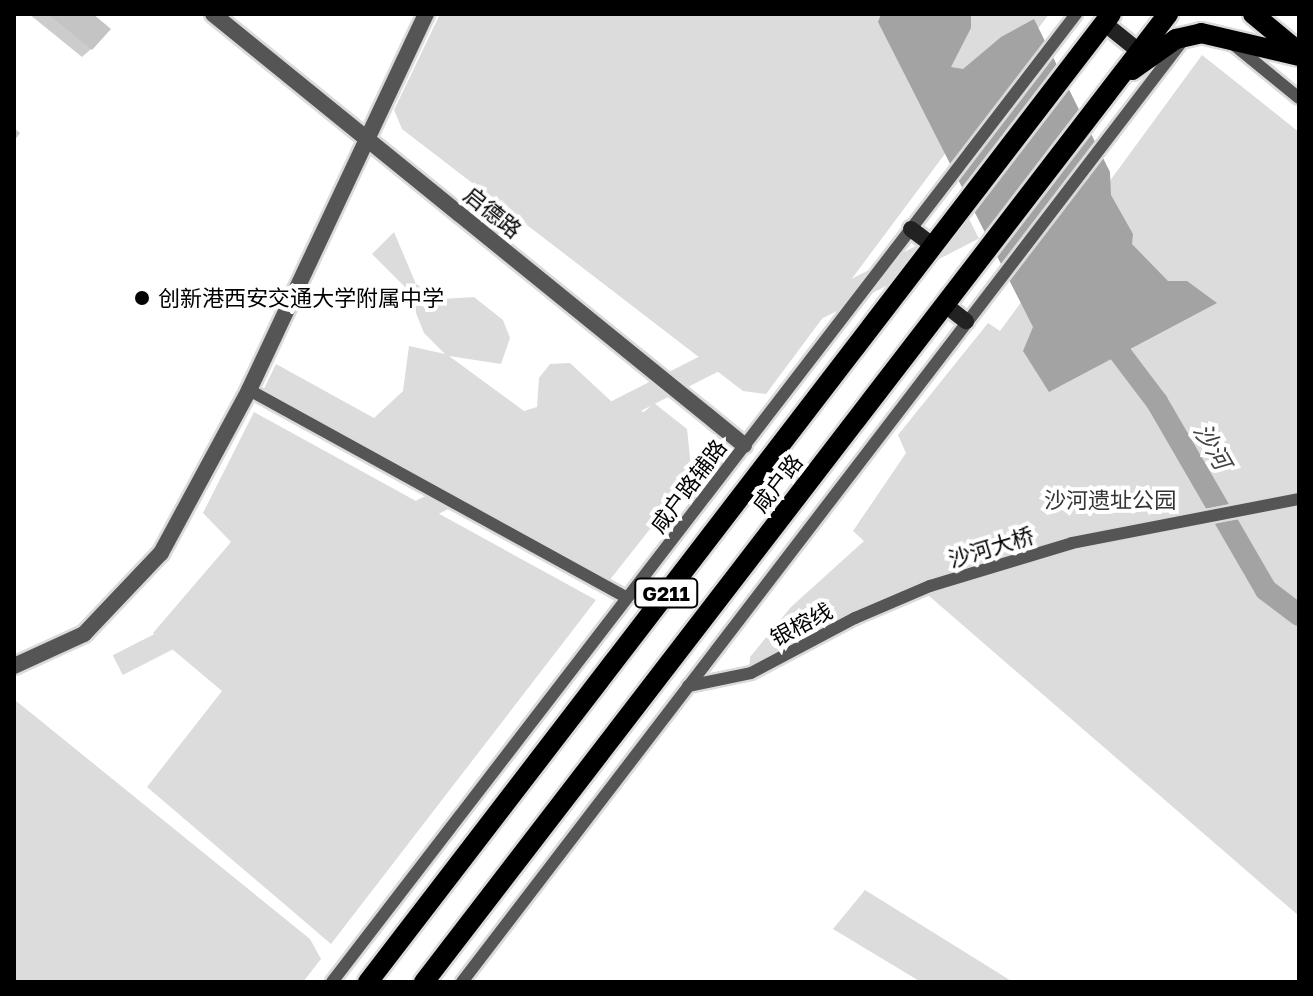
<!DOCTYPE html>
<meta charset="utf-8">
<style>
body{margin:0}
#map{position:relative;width:1313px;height:996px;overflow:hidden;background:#fff;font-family:"Golos Text","Noto Sans SC",sans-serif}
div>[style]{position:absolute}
.green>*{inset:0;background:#dcdcdc;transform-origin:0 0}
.water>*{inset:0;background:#a3a3a3}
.shadow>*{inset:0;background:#0003}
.river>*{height:22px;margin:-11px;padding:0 11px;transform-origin:11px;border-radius:11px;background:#a3a3a3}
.building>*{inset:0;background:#c4c4c4}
.roads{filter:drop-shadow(2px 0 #dbdbdb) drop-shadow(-2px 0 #dbdbdb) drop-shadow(0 2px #dbdbdb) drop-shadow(0 -2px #dbdbdb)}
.minor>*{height:12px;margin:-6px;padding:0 6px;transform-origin:6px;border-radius:6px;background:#555}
.tertiary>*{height:16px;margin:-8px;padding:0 8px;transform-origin:8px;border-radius:8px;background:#555}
.secondary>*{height:16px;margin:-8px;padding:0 8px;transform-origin:8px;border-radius:8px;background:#222}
.primary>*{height:20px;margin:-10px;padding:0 10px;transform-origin:10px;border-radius:10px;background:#000}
.dots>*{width:22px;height:22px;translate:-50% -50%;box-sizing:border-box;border:4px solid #fff;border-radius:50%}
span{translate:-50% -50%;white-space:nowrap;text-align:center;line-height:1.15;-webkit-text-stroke:8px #fff;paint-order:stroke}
.shield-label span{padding:2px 6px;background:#fff;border:2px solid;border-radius:6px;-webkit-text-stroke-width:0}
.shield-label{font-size:20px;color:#000;font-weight:700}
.street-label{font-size:22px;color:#000}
.poi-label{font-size:22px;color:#000}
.left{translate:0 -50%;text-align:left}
.park-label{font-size:22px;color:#333}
.water-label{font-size:24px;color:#444;font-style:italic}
.frame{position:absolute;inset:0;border:16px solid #000;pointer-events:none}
</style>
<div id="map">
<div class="green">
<i style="clip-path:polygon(440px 14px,1049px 14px,766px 394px,743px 391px,402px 129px,394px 110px)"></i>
<i style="clip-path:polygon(1202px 55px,1299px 132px,1299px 916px,921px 589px,749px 671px,750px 657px,791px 607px,864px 541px,853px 531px,906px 453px,898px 435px,988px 323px,1000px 331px)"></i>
<i style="left:969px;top:219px;width:22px;height:961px;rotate:63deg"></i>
<i style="clip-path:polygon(394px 232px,416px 284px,442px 299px,474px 297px,503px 320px,510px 338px,501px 364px,449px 356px,524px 411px,537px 407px,539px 378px,550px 364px,570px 363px,612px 402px,644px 412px,654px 403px,687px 429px,692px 476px,601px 591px,258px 401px,276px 364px,374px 418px,403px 391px,409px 346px,445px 354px,424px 333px,406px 288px,372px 254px)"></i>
<i style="clip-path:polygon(254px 412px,596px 600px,331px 944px,147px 787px,222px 691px,153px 633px,231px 542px,203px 513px)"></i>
<i style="clip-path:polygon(15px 700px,310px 939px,321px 959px,303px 982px,14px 982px)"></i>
<i style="clip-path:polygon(865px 890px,1013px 982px,921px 982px,833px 929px)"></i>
</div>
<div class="water">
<i style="clip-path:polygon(881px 14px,971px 14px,971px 28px,951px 67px,963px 69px,1001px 37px,1034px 19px,1110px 172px,1111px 195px,1133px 234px,1132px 244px,1168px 281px,1187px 281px,1217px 303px,1049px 392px,1023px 351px,1033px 327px,878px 22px)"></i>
</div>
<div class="shadow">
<i style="clip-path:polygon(29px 14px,89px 14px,91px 49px,82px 57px)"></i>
<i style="clip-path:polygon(14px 128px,20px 133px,14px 141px)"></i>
</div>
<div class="river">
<i style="left:1104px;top:332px;width:88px;rotate:52.9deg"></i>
<i style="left:1157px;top:402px;width:217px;rotate:59.9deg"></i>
<i style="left:1266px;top:590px;width:41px;rotate:37.1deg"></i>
</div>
<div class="building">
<i style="clip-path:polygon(48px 14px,93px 14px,111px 29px,92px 50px)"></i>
</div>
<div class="roads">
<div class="minor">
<i style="left:1233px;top:44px;width:85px;rotate:39.3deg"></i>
<i style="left:249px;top:390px;width:431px;rotate:28.8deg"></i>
<i style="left:688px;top:686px;width:64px;rotate:-11.7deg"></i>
<i style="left:751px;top:673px;width:118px;rotate:-27.9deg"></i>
<i style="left:855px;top:618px;width:82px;rotate:-23.1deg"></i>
<i style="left:930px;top:586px;width:148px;rotate:-16.8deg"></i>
<i style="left:1072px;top:543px;width:231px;rotate:-11deg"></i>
<i style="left:332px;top:982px;width:1221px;rotate:-52.45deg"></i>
<i style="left:462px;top:982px;width:1183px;rotate:-52.56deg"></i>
</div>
<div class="tertiary">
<i style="left:213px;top:14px;width:684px;rotate:39.07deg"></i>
<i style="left:14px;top:666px;width:77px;rotate:-24.6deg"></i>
<i style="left:84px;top:634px;width:112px;rotate:-46.5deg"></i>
<i style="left:161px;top:553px;width:185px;rotate:-61.6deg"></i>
<i style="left:249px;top:390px;width:416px;rotate:-64.8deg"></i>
</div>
<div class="secondary">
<i style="left:1104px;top:23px;width:45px;rotate:38.7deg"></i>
<i style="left:911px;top:229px;width:26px;rotate:37deg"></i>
<i style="left:944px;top:304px;width:28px;rotate:38deg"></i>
</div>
<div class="primary">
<i style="left:1253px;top:14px;width:60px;rotate:39.6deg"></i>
<i style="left:1132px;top:70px;width:54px;rotate:-35.2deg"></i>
<i style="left:1176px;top:39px;width:26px;rotate:-13deg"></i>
<i style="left:1201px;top:33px;width:101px;rotate:13.2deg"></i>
<i style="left:368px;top:982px;width:1220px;rotate:-52.49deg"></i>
<i style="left:424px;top:982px;width:1221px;rotate:-52.45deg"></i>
</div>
</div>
<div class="dots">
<i style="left:142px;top:298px;background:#000"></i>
</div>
<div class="shield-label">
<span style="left:666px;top:593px">G211</span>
</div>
<div class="street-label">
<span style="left:493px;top:212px;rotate:39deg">启德路</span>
<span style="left:777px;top:483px;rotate:-52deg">咸户路</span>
<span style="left:688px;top:486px;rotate:-53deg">咸户路辅路</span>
<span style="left:991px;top:547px;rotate:-17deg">沙河大桥</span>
<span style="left:801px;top:624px;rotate:-28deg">银榕线</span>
</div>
<div class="poi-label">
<span class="left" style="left:158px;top:298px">创新港西安交通大学附属中学</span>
</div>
<div class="park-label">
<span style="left:1110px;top:500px">沙河遗址公园</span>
</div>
<div class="water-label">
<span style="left:1213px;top:446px;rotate:60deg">沙河</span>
</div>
<div class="frame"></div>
</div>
